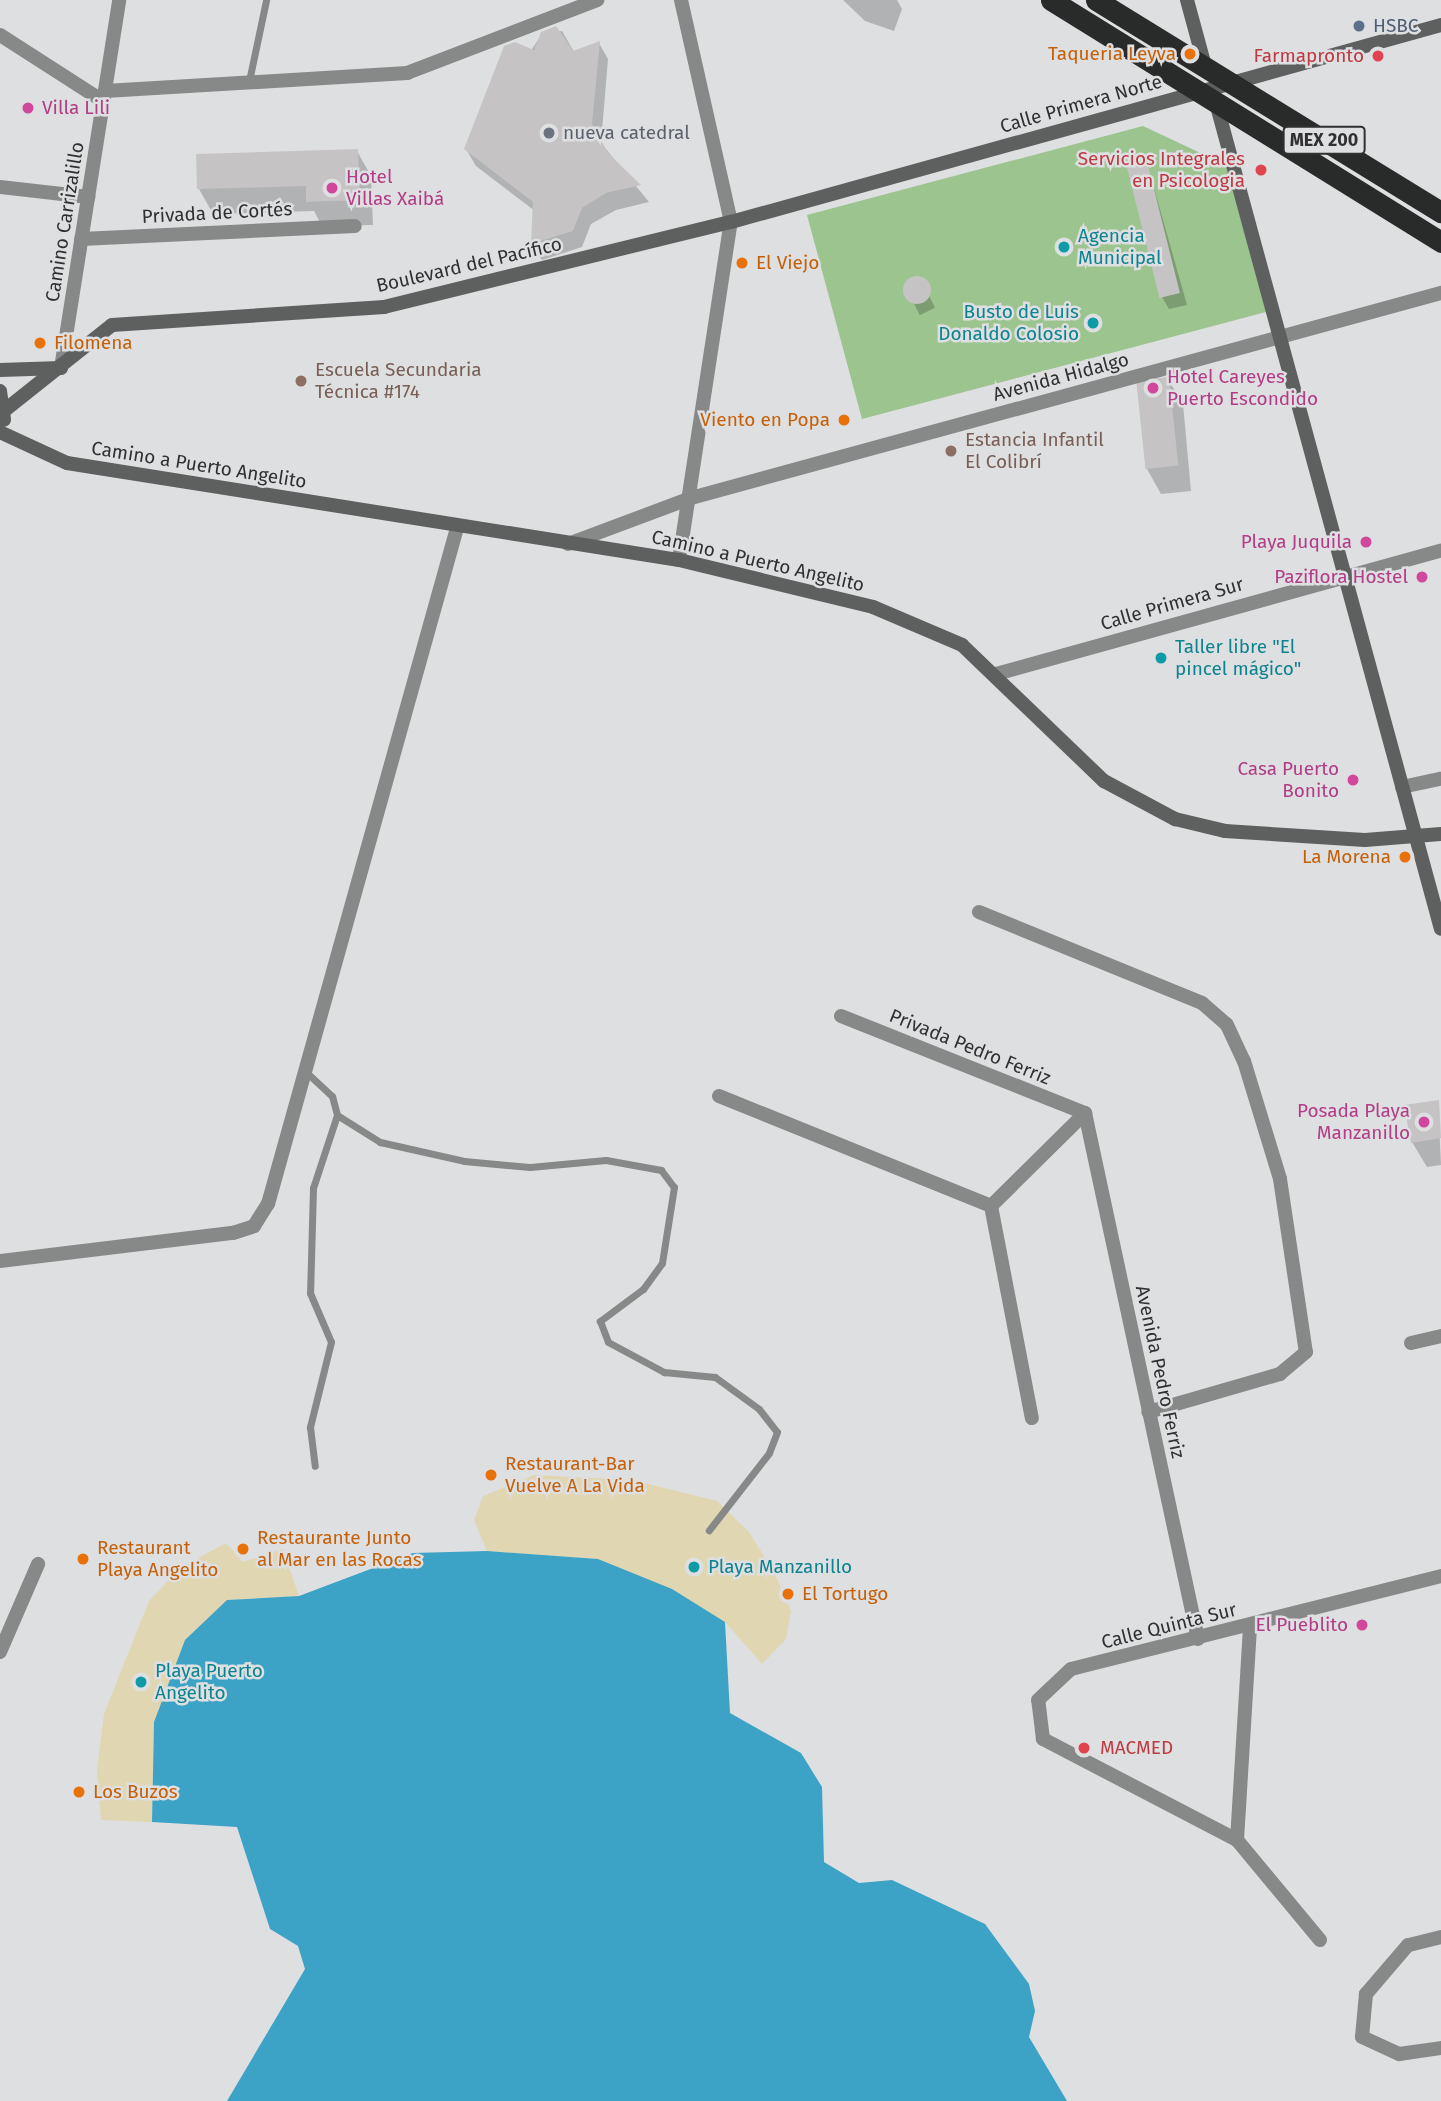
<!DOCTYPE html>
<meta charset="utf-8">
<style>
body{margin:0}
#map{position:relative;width:1441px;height:2101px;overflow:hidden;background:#dedfe1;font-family:"Fira Sans",sans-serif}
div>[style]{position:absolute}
.green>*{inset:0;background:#9cc48f}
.sand>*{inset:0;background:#e0d6b1}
.water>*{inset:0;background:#3da3c6}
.shadow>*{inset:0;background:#0003;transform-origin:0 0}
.building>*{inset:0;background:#c5c3c4;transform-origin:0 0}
.round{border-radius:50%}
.lane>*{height:7px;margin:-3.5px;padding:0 3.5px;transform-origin:3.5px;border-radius:3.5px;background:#878888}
.street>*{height:14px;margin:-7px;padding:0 7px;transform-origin:7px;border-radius:7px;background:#878888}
.secondary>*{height:14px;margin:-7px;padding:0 7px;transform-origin:7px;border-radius:7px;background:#5e5f5f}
.highway>*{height:21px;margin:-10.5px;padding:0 10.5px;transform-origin:10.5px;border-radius:10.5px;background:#292b2b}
.dots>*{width:19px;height:19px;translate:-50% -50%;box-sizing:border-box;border:4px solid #dedfe1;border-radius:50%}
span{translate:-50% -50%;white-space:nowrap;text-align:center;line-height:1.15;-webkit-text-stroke:5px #dedfe1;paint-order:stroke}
.shield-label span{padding:2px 5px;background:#dedfe1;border:2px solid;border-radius:5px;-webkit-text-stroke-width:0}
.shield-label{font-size:18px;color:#303031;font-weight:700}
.service-label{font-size:19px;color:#4e5e75}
.left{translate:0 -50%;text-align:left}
.food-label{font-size:19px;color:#c56008}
.right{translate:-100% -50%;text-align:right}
.health-label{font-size:19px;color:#be3a42}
.street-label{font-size:19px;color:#303031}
.hotel-label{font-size:19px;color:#b23c85}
.worship-label{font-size:19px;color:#5b616d}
.culture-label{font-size:19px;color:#0d838f}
.education-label{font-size:19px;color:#785e54}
</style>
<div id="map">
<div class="green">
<i style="clip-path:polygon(1143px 126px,1226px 165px,1266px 312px,862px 419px,807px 215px)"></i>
</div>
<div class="sand">
<i style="clip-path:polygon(534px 1475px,632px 1480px,717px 1501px,749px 1532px,775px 1574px,791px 1611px,786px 1639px,762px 1664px,725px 1622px,598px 1559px,487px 1551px,474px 1520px,483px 1496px)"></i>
<i style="clip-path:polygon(226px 1543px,243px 1562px,283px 1549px,299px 1596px,227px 1600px,154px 1722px,152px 1822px,101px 1820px,97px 1770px,104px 1714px,149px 1601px,180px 1568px)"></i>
</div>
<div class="water">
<i style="clip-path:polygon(487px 1551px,598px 1559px,672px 1589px,725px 1622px,730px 1713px,801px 1753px,822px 1787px,824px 1862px,859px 1883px,892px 1880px,985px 1924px,1029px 1984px,1035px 2011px,1029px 2037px,1067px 2101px,227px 2101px,305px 1969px,298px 1946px,270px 1929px,237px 1827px,152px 1822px,154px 1722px,185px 1640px,227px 1600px,299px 1596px,413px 1553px)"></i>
</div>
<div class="shadow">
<i style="clip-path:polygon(843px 0,897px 0,902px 9px,894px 31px,865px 21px)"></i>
<i style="clip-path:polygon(562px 31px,574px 52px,599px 43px,608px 59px,601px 143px,649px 202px,616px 210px,591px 224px,582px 247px,542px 260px,532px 244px,535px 211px,476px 166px,466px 149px,542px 34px)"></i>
<i style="clip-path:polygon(357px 151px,371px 176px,373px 225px,322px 226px,314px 211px,213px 214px,199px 189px)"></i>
<i style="clip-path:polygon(1147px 163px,1187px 305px,1169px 309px,1162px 297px)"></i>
<i style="left:921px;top:279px;width:32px;height:17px;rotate:64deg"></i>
<i style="clip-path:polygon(1168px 379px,1183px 404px,1191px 491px,1161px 494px,1147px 469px,1139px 387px)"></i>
<i style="clip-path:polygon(1438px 1102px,1441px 1165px,1427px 1167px,1412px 1142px)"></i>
</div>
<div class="building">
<i style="clip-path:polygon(556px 26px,573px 51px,600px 41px,592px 124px,608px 153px,641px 185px,606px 193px,582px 208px,573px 231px,531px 244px,533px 202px,464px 149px,504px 46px,515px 42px,534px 50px,541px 32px)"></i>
<i style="clip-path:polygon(358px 149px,360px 200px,306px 202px,306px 186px,197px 189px,196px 154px)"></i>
<i style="left:1147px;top:161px;width:136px;height:21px;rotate:76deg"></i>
<i class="round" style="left:903px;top:276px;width:28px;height:28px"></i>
<i style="left:1169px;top:377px;width:89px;height:33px;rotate:84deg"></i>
<i style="clip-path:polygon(1439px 1100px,1441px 1138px,1411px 1143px,1404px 1105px)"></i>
</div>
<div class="lane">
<i style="left:249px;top:81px;width:83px;rotate:-78.1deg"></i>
<i style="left:305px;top:1071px;width:37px;rotate:43deg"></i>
<i style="left:332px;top:1096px;width:20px;rotate:75deg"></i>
<i style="left:337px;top:1115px;width:77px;rotate:108.2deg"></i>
<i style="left:313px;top:1188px;width:105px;rotate:91.6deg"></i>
<i style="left:310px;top:1293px;width:53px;rotate:66.8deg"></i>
<i style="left:331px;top:1342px;width:88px;rotate:103.9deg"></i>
<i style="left:310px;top:1427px;width:39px;rotate:83deg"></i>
<i style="left:337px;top:1115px;width:51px;rotate:32.1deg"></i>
<i style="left:380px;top:1142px;width:86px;rotate:12.7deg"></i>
<i style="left:464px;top:1161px;width:66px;rotate:5.2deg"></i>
<i style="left:530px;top:1167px;width:76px;rotate:-5.3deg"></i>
<i style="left:606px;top:1160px;width:56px;rotate:10.3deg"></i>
<i style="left:661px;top:1170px;width:21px;rotate:53deg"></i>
<i style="left:674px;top:1187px;width:77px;rotate:99deg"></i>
<i style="left:662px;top:1263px;width:32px;rotate:126deg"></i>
<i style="left:643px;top:1289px;width:54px;rotate:143.3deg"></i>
<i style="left:600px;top:1321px;width:22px;rotate:69deg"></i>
<i style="left:608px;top:1342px;width:64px;rotate:28.2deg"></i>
<i style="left:664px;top:1372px;width:51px;rotate:5.6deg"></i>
<i style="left:715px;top:1377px;width:54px;rotate:36deg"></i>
<i style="left:759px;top:1409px;width:29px;rotate:52deg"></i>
<i style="left:777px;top:1432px;width:22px;rotate:111deg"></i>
<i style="left:769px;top:1453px;width:98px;rotate:127.9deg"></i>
</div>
<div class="street">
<i style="left:0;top:35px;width:122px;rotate:32.7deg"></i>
<i style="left:105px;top:91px;width:303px;rotate:-3.4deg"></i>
<i style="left:407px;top:73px;width:204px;rotate:-21deg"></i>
<i style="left:0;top:187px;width:89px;rotate:6.5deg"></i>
<i style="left:81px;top:239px;width:274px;rotate:-2.7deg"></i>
<i style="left:61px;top:368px;width:373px;rotate:-81deg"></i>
<i style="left:568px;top:544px;width:131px;rotate:-20.5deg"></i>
<i style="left:691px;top:498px;width:778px;rotate:-15.29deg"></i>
<i style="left:679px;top:560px;width:342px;rotate:-81.3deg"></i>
<i style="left:731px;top:222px;width:228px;rotate:-102.7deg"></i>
<i style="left:996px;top:674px;width:462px;rotate:-15.5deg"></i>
<i style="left:1402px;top:787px;width:40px;rotate:-12deg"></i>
<i style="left:979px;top:912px;width:241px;rotate:22.2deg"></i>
<i style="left:1202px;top:1003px;width:33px;rotate:41deg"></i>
<i style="left:1227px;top:1025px;width:40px;rotate:65deg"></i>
<i style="left:1244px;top:1061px;width:123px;rotate:73deg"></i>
<i style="left:1280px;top:1179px;width:175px;rotate:81.5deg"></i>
<i style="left:1306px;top:1352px;width:34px;rotate:140deg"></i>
<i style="left:1280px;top:1374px;width:137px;rotate:163.9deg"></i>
<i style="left:841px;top:1016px;width:263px;rotate:21.7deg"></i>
<i style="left:719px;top:1096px;width:293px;rotate:22deg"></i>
<i style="left:1085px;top:1113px;width:538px;rotate:77.88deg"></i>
<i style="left:991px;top:1206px;width:216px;rotate:79.1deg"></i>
<i style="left:991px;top:1206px;width:132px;rotate:-44.7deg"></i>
<i style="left:0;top:1261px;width:235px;rotate:-6.9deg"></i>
<i style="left:233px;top:1233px;width:22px;rotate:-18deg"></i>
<i style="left:254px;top:1226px;width:26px;rotate:-58deg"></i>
<i style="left:268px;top:1204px;width:702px;rotate:-74.38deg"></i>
<i style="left:1411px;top:1343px;width:31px;rotate:-13deg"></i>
<i style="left:0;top:1652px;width:96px;rotate:-66.6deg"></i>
<i style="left:1237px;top:1840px;width:215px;rotate:-86.5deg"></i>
<i style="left:1441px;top:1937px;width:34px;rotate:166deg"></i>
<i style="left:1408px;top:1945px;width:65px;rotate:130.6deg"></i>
<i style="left:1366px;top:1994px;width:43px;rotate:95.3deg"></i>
<i style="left:1362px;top:2037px;width:41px;rotate:24.7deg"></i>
<i style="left:1399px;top:2054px;width:42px;rotate:-8.1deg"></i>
<i style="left:1320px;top:1940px;width:130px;rotate:-129.7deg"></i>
<i style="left:1237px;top:1840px;width:219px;rotate:-152.5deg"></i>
<i style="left:1043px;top:1739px;width:39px;rotate:-97deg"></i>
<i style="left:1038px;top:1700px;width:45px;rotate:-43.2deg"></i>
<i style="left:1071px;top:1669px;width:382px;rotate:-14.1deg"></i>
</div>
<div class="secondary">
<i style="left:1187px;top:0;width:73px;rotate:74.8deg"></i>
<i style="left:1215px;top:99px;width:860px;rotate:74.77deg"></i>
<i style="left:0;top:370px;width:61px;rotate:-1.9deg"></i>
<i style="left:0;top:391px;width:29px;rotate:82deg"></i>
<i style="left:0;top:414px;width:143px;rotate:-38.5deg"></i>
<i style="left:112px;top:325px;width:273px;rotate:-3.8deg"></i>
<i style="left:384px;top:307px;width:357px;rotate:-13.8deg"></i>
<i style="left:731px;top:222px;width:737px;rotate:-15.51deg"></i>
<i style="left:0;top:432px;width:74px;rotate:24.8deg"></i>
<i style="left:67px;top:463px;width:620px;rotate:9.01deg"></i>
<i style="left:679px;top:560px;width:200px;rotate:13.6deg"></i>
<i style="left:873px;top:607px;width:97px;rotate:23.1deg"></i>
<i style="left:962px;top:645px;width:197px;rotate:43.8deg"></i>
<i style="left:1104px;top:781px;width:81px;rotate:28.2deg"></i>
<i style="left:1175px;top:819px;width:51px;rotate:13.5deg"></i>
<i style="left:1225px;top:831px;width:140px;rotate:3.7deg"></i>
<i style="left:1365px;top:840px;width:76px;rotate:-4.5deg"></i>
</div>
<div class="highway">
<i style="left:1051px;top:0;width:459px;rotate:31.8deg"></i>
<i style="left:1096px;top:0;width:405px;rotate:31.6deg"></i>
</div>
<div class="dots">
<i style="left:1359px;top:26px;background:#5c6f8a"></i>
<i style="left:1190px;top:54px;background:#e8710a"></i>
<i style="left:1378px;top:56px;background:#e0444e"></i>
<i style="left:28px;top:108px;background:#d1479c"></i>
<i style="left:549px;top:133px;background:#6b7280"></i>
<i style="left:1261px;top:170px;background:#e0444e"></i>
<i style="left:332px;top:188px;background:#d1479c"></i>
<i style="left:1064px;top:247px;background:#0f9aa8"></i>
<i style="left:742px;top:263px;background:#e8710a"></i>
<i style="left:1093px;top:323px;background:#0f9aa8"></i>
<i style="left:40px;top:343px;background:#e8710a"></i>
<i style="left:301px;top:381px;background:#8d6e63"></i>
<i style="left:1153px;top:388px;background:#d1479c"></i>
<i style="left:844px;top:420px;background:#e8710a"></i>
<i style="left:951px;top:451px;background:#8d6e63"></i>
<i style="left:1366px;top:542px;background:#d1479c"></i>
<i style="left:1422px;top:577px;background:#d1479c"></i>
<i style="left:1161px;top:658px;background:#0f9aa8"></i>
<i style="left:1353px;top:780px;background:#d1479c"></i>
<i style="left:1405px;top:857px;background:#e8710a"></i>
<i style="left:1424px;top:1122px;background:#d1479c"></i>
<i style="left:491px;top:1475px;background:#e8710a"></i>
<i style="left:243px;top:1549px;background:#e8710a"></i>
<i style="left:83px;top:1559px;background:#e8710a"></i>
<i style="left:694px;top:1567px;background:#0f9aa8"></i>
<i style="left:788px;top:1594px;background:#e8710a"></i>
<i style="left:1362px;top:1625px;background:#d1479c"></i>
<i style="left:141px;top:1682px;background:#0f9aa8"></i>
<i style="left:1084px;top:1748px;background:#e0444e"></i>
<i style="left:79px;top:1792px;background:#e8710a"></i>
</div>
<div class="shield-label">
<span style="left:1324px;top:140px">MEX 200</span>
</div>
<div class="service-label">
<span class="left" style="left:1373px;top:26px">HSBC</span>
</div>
<div class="food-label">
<span class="right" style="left:1176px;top:54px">Taqueria Leyva</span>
<span class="left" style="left:756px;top:263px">El Viejo</span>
<span class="left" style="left:54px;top:343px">Filomena</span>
<span class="right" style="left:830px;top:420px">Viento en Popa</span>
<span class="right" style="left:1391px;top:857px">La Morena</span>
<span class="left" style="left:505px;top:1475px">Restaurant-Bar<br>Vuelve A La Vida</span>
<span class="left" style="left:257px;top:1549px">Restaurante Junto<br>al Mar en las Rocas</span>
<span class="left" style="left:97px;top:1559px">Restaurant<br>Playa Angelito</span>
<span class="left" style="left:802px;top:1594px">El Tortugo</span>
<span class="left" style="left:93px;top:1792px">Los Buzos</span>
</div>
<div class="health-label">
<span class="right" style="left:1364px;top:56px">Farmapronto</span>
<span class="right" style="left:1245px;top:170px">Servicios Integrales<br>en Psicologia</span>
<span class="left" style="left:1100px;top:1748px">MACMED</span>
</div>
<div class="street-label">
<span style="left:1081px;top:104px;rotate:-16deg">Calle Primera Norte</span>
<span style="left:217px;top:213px;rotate:-3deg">Privada de Cortés</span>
<span style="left:65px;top:222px;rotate:-81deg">Camino Carrizalillo</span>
<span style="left:469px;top:265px;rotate:-13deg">Boulevard del Pacífico</span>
<span style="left:1061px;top:377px;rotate:-15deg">Avenida Hidalgo</span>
<span style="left:199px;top:465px;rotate:9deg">Camino a Puerto Angelito</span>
<span style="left:758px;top:561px;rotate:13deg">Camino a Puerto Angelito</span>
<span style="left:1172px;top:604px;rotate:-16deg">Calle Primera Sur</span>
<span style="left:970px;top:1047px;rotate:22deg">Privada Pedro Ferriz</span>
<span style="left:1160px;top:1372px;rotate:78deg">Avenida Pedro Ferriz</span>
<span style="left:1169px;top:1626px;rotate:-14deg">Calle Quinta Sur</span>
</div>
<div class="hotel-label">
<span class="left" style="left:42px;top:108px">Villa Lili</span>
<span class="left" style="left:346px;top:188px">Hotel<br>Villas Xaibá</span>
<span class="left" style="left:1167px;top:388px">Hotel Careyes<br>Puerto Escondido</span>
<span class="right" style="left:1352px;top:542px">Playa Juquila</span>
<span class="right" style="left:1408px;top:577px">Paziflora Hostel</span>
<span class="right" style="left:1339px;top:780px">Casa Puerto<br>Bonito</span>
<span class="right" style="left:1410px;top:1122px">Posada Playa<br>Manzanillo</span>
<span class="right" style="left:1348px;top:1625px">El Pueblito</span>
</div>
<div class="worship-label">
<span class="left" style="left:563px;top:133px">nueva catedral</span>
</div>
<div class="culture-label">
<span class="left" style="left:1078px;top:247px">Agencia<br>Municipal</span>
<span class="right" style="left:1079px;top:323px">Busto de Luis<br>Donaldo Colosio</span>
<span class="left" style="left:1175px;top:658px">Taller libre "El<br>pincel mágico"</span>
<span class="left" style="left:708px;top:1567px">Playa Manzanillo</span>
<span class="left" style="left:155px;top:1682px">Playa Puerto<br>Angelito</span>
</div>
<div class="education-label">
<span class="left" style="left:315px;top:381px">Escuela Secundaria<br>Técnica #174</span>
<span class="left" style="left:965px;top:451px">Estancia Infantil<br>El Colibrí</span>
</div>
</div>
